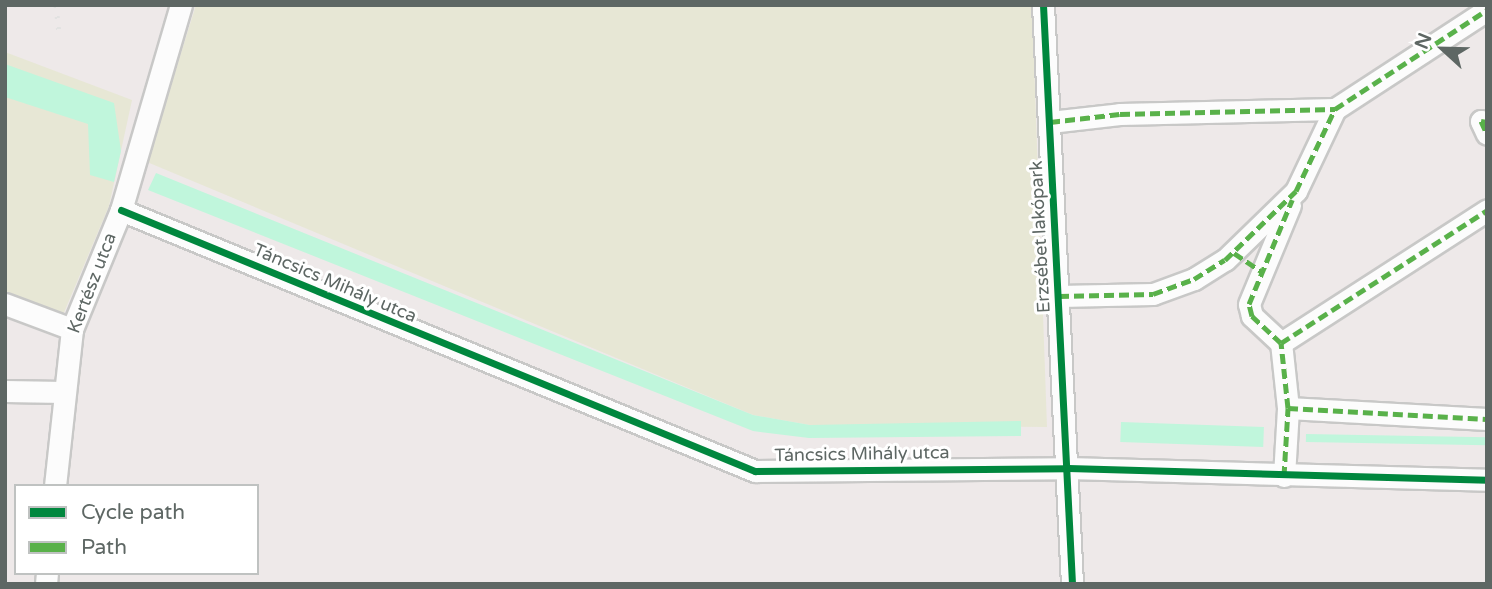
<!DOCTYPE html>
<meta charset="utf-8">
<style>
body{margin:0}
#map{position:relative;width:1492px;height:589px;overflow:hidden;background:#eee9e9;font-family:"Varela Round",sans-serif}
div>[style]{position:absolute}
.green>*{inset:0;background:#e7e7d5}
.water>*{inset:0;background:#c0f6dc;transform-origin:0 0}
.roads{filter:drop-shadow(2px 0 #c8c8c7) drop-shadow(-2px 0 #c8c8c7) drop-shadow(0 2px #c8c8c7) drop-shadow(0 -2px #c8c8c7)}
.minor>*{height:21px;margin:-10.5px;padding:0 10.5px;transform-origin:10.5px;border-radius:10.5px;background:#fcfcfc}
.rail>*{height:5px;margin-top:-2.5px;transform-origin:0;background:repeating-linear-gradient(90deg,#e2e2e1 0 2px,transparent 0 11px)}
.quiet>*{height:5px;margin-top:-2.5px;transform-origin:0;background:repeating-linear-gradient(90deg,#59b14a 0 10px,transparent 0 15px)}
.cycleway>*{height:7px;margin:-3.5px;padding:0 3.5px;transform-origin:3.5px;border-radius:3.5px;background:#00873e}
span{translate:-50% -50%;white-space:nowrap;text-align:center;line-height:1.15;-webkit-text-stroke:6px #fff;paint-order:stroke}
.street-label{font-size:18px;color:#5e6764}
.frame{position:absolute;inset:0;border:7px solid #5e6764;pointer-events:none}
.legend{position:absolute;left:14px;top:484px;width:245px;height:91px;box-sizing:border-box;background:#fff;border:2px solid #bfc2c1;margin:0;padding:9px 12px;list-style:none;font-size:21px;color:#5e6764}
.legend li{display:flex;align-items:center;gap:14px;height:35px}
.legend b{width:35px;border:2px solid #bfc2c1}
.north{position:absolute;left:1408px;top:14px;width:70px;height:70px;-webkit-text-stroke:5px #fff;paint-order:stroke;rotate:292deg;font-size:19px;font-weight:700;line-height:28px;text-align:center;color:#5e6764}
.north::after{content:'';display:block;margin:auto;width:24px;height:32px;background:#5e6764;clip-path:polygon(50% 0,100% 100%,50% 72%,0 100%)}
</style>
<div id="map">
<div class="green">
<i style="clip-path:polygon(196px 5px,1032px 5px,1047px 427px,810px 425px,753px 415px,147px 162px)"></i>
<i style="clip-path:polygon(5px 52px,132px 100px,109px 206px,63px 315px,5px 293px)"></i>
</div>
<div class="water">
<i style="clip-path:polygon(5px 64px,114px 103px,121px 151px,114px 182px,90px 175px,88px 124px,5px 97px)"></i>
<i style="clip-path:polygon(156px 173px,753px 415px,810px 425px,1021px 421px,1021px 436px,809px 438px,753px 431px,148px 190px)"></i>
<i style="left:1121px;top:422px;width:143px;height:20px;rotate:2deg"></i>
<i style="left:1306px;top:434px;width:181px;height:8px;rotate:1deg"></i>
</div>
<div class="roads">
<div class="minor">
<i style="left:1043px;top:5px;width:580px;rotate:87.13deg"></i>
<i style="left:1050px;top:122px;width:70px;rotate:-6.5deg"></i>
<i style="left:1120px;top:114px;width:215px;rotate:-1.3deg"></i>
<i style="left:1487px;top:122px;width:6px;rotate:-171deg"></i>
<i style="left:1481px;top:121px;width:14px;rotate:65deg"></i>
<i style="left:121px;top:210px;width:686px;rotate:22.38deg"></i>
<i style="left:755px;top:471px;width:313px;rotate:-0.5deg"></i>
<i style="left:1068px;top:468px;width:419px;rotate:1.6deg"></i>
<i style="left:1059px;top:296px;width:94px;rotate:-1.2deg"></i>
<i style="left:1153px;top:294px;width:44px;rotate:-20.1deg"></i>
<i style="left:1194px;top:279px;width:36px;rotate:-32deg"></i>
<i style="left:1225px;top:260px;width:99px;rotate:-44.2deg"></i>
<i style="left:1296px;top:191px;width:91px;rotate:-64.6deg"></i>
<i style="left:1335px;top:109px;width:181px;rotate:-33.1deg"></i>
<i style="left:5px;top:304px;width:72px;rotate:20.5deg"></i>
<i style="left:1281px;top:343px;width:245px;rotate:-32.8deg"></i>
<i style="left:5px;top:391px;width:58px;rotate:1deg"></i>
<i style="left:1288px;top:408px;width:199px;rotate:3.2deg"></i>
<i style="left:1284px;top:476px;width:68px;rotate:-86.6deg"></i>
<i style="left:1288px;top:408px;width:65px;rotate:-96.1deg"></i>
<i style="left:1281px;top:343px;width:40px;rotate:-137deg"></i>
<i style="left:1252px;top:316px;width:12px;rotate:-104deg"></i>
<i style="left:1249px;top:304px;width:107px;rotate:-67.5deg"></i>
<i style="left:55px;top:486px;width:158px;rotate:-83.8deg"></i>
<i style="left:72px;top:329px;width:129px;rotate:-67.6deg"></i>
<i style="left:121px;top:210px;width:214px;rotate:-73.7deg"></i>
<i style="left:46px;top:584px;width:11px;rotate:-85deg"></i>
</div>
</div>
<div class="rail">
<i style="left:56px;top:5px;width:27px;rotate:84deg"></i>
</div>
<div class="quiet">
<i style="left:1050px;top:122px;width:70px;rotate:-6.5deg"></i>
<i style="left:1120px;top:114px;width:215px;rotate:-1.3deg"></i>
<i style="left:1487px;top:122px;width:6px;rotate:-171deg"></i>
<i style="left:1481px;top:121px;width:14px;rotate:65deg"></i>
<i style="left:1234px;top:253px;width:34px;rotate:34deg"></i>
<i style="left:1059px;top:296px;width:94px;rotate:-1.2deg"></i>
<i style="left:1153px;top:294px;width:44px;rotate:-20.1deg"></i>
<i style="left:1194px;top:279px;width:36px;rotate:-32deg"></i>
<i style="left:1225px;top:260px;width:99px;rotate:-44.2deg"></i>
<i style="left:1296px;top:191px;width:91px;rotate:-64.6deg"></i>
<i style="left:1335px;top:109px;width:181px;rotate:-33.1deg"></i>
<i style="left:1281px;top:343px;width:245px;rotate:-32.8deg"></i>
<i style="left:1288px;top:408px;width:199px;rotate:3.2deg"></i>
<i style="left:1284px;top:476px;width:68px;rotate:-86.6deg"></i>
<i style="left:1288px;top:408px;width:65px;rotate:-96.1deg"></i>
<i style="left:1281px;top:343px;width:40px;rotate:-137deg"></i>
<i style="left:1252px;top:316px;width:12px;rotate:-104deg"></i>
<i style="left:1249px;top:304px;width:113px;rotate:-67.5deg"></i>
</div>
<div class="cycleway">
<i style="left:1043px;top:5px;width:580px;rotate:87.13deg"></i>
<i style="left:121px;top:210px;width:686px;rotate:22.38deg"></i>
<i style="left:755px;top:471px;width:313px;rotate:-0.5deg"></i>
<i style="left:1068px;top:468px;width:419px;rotate:1.6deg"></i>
</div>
<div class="street-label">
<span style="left:1040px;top:237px;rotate:-93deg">Erzsébet lakópark</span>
<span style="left:92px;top:283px;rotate:-69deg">Kertész utca</span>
<span style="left:335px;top:283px;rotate:23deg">Táncsics Mihály utca</span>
<span style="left:862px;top:454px;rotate:-1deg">Táncsics Mihály utca</span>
</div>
<div class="frame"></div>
<ul class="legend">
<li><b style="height:9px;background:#00873e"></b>Cycle path</li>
<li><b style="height:9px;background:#59b14a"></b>Path</li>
</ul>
<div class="north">N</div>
</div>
